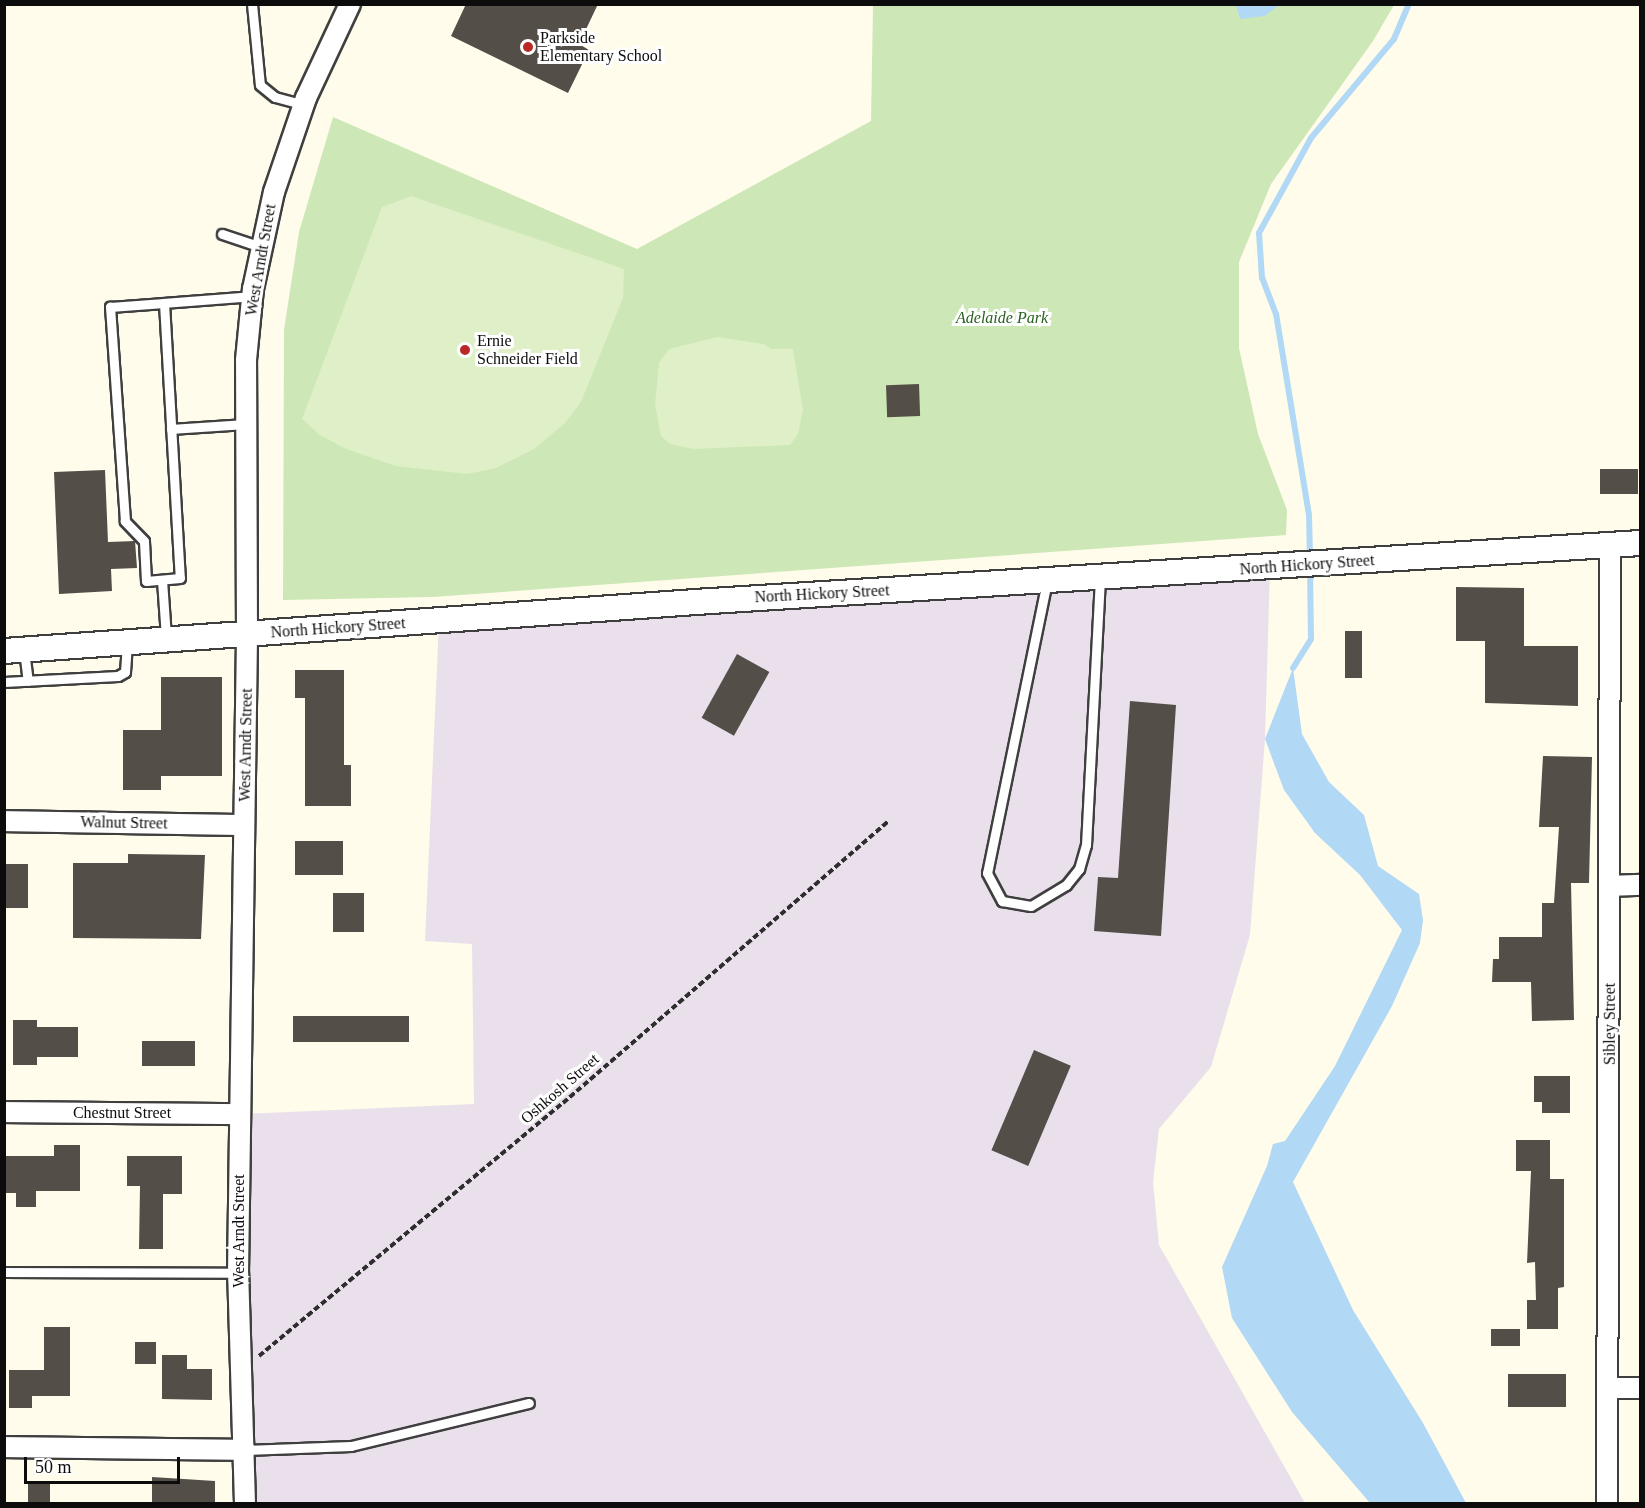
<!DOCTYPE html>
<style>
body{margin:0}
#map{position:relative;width:1645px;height:1508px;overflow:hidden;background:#fffceb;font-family:Georgia,serif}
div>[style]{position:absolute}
.industrial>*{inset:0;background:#eae0eb}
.green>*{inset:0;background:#cde8b6}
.pitch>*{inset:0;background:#dfefc8}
.water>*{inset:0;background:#b1d8f5}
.stream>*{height:6px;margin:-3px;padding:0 3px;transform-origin:3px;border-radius:3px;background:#b1d8f5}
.building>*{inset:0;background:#544e48;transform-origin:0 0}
.path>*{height:4px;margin-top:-2px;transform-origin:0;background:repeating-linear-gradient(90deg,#2e2e2e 0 6px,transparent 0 9px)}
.roads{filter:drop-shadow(2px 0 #3f3f3f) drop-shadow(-2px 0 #3f3f3f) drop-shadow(0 2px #3f3f3f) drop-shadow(0 -2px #3f3f3f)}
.service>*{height:9px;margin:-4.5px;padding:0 4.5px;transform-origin:4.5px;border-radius:4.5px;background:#fff}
.minor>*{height:20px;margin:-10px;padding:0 10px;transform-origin:10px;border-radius:10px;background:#fff}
.tertiary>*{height:24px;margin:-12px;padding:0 12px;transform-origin:12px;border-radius:12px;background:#fff}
.dots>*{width:16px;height:16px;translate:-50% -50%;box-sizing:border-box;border:3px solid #fff;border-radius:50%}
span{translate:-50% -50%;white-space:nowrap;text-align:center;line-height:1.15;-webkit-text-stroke:6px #fff;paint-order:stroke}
.poi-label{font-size:16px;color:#0c0c0c}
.left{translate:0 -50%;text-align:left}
.street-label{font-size:16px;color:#0c0c0c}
.park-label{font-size:16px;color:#28621e;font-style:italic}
.frame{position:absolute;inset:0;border:6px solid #0c0c0c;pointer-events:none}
.scale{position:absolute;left:24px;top:1457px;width:156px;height:27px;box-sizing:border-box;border:3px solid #0c0c0c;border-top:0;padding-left:8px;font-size:18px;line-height:21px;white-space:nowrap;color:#0c0c0c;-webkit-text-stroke:4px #fff;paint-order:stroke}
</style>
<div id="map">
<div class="industrial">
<i style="clip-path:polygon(1270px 568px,1265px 739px,1250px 935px,1211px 1067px,1159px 1129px,1153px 1182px,1159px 1245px,1305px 1503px,245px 1503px,240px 1114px,474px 1104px,472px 944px,425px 941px,439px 621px)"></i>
</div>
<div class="green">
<i style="clip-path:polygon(873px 5px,1394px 5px,1373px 41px,1271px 184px,1239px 262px,1239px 348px,1258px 434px,1287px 510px,1286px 535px,433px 597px,283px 600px,284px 330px,299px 232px,333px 117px,637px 249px,871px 121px)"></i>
</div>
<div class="pitch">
<i style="clip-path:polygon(411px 196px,624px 269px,623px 298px,581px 402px,565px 423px,534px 449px,496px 468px,467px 474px,396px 466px,346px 449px,320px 435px,302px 419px,382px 207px)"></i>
<i style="clip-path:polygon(717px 337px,764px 344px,771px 349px,793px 349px,803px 410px,798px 434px,790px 445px,693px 449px,670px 444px,661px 436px,655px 404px,659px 363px,669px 349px)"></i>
</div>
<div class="water">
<i style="clip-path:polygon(1236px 5px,1236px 4px,1279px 5px,1265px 16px,1240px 19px)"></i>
<i style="clip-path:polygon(1293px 668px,1302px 734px,1329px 782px,1364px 815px,1378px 866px,1419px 894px,1423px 920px,1420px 943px,1392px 1006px,1293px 1182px,1353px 1310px,1423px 1423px,1466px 1503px,1370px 1503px,1292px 1412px,1232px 1318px,1222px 1267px,1267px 1166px,1273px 1144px,1285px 1141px,1335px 1066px,1402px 930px,1360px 875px,1315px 833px,1284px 790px,1265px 739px)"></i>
</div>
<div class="stream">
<i style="left:1310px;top:558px;width:43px;rotate:-91.3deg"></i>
<i style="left:1309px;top:515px;width:204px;rotate:-99.3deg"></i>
<i style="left:1276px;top:314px;width:39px;rotate:-111deg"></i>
<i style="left:1262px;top:278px;width:45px;rotate:-93.8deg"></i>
<i style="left:1259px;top:233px;width:108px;rotate:-61.3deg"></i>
<i style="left:1311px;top:138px;width:129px;rotate:-50deg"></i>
<i style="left:1394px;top:39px;width:38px;rotate:-67deg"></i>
<i style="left:1293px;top:668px;width:34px;rotate:-58deg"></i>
<i style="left:1311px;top:639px;width:71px;rotate:-90.8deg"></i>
</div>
<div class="building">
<i style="clip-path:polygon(466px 4px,598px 4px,579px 44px,589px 50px,568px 93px,451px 36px)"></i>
<i style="left:919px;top:384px;width:32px;height:33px;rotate:88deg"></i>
<i style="left:1600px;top:469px;width:38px;height:25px"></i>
<i style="clip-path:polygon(105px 470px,108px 542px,135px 541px,137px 568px,111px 569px,112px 591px,59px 594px,54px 472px)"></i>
<i style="clip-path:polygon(1456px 587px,1524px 588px,1524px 646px,1578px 646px,1578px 706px,1485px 703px,1485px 641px,1456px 641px)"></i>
<i style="left:1345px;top:631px;width:17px;height:47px"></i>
<i style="left:737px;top:654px;width:37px;height:73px;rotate:29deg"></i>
<i style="clip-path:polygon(295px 670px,344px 670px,344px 765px,351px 765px,351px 806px,305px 806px,305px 698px,295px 698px)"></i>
<i style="clip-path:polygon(161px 677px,222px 677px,222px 776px,161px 776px,161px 790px,123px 790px,123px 730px,161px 730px)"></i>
<i style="clip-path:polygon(1130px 701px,1176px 705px,1161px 936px,1094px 931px,1098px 877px,1118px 878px)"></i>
<i style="clip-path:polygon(1543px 756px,1592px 757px,1589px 883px,1571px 883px,1574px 1020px,1532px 1021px,1531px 982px,1492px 982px,1493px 959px,1499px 959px,1499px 937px,1542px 937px,1542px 903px,1554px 903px,1559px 827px,1539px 827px)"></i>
<i style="left:295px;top:841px;width:48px;height:34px"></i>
<i style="clip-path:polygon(128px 854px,205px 855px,201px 939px,73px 938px,73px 863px,128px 863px)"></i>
<i style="left:4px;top:864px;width:24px;height:44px"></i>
<i style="left:333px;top:893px;width:31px;height:39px"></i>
<i style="left:293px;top:1016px;width:116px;height:26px"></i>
<i style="clip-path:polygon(13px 1020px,37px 1020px,37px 1027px,78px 1027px,78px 1057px,37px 1057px,37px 1065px,13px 1065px)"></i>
<i style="left:142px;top:1041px;width:53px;height:25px"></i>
<i style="left:1034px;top:1050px;width:40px;height:109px;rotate:23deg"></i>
<i style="clip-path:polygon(1534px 1076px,1570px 1076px,1570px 1113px,1542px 1113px,1542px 1102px,1534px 1102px)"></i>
<i style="clip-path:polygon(1516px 1140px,1550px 1140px,1550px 1179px,1564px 1179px,1564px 1287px,1558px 1288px,1558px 1329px,1527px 1329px,1527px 1300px,1536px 1300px,1535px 1262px,1527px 1263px,1531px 1171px,1516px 1171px)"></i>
<i style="clip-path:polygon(54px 1145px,80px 1145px,80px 1191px,36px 1191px,36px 1207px,16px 1207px,16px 1193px,5px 1193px,5px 1156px,54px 1156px)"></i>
<i style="clip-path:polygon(127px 1156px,182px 1156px,182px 1194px,163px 1194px,163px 1249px,139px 1249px,140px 1186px,127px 1186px)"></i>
<i style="clip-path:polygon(44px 1327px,70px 1327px,70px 1396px,32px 1396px,32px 1408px,9px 1408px,9px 1370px,44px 1370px)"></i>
<i style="left:1491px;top:1329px;width:29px;height:17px"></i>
<i style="left:135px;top:1342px;width:21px;height:22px"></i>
<i style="clip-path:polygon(162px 1355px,187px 1355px,187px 1369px,212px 1369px,212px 1400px,162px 1399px)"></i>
<i style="left:1508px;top:1374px;width:58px;height:33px"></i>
<i style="clip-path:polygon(152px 1477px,215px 1481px,215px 1503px,152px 1503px)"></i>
<i style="left:28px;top:1482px;width:22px;height:21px"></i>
</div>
<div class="path">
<i style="left:259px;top:1356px;width:396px;rotate:-39.8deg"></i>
<i style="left:563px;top:1103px;width:430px;rotate:-40.9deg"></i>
</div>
<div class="roads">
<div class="service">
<i style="left:252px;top:4px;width:81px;rotate:84.4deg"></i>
<i style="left:260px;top:85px;width:19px;rotate:39deg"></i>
<i style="left:275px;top:97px;width:30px;rotate:15deg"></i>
<i style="left:222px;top:234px;width:41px;rotate:18.4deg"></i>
<i style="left:164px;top:303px;width:275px;rotate:86.7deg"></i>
<i style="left:180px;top:578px;width:34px;rotate:175deg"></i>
<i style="left:146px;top:581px;width:40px;rotate:-92.9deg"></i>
<i style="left:144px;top:541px;width:28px;rotate:-134deg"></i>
<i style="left:125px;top:521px;width:215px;rotate:-94deg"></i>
<i style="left:110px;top:307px;width:54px;rotate:-4.2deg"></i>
<i style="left:164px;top:303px;width:89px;rotate:-4.5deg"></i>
<i style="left:171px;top:429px;width:74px;rotate:-3.9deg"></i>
<i style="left:162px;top:580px;width:57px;rotate:86deg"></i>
<i style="left:1047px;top:581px;width:298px;rotate:101.6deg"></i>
<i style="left:987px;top:873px;width:32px;rotate:62deg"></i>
<i style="left:1002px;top:901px;width:29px;rotate:10deg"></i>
<i style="left:1031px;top:906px;width:41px;rotate:-31deg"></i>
<i style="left:1066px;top:885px;width:21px;rotate:-51deg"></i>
<i style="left:1079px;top:869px;width:25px;rotate:-74deg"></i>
<i style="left:1086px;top:845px;width:266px;rotate:-87deg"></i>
<i style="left:24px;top:650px;width:31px;rotate:83deg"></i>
<i style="left:4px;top:682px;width:114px;rotate:-3deg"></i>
<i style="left:118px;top:676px;width:8px;rotate:-30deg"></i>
<i style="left:125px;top:672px;width:29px;rotate:-86deg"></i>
<i style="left:4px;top:1272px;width:234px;rotate:0.2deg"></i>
<i style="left:245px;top:1450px;width:106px;rotate:-2.2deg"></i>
<i style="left:351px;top:1446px;width:183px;rotate:-13.6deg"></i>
</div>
<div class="minor">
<i style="left:4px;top:821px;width:240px;rotate:1deg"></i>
<i style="left:1610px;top:886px;width:30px;rotate:-2deg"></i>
<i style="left:4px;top:1112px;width:236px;rotate:0.5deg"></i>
<i style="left:1610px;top:1388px;width:30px"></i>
<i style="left:4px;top:1447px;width:241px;rotate:0.7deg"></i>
<i style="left:245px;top:1504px;width:231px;rotate:-91.7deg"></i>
<i style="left:238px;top:1273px;width:638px;rotate:-89.19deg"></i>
<i style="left:247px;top:635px;width:275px;rotate:-90.2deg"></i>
<i style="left:246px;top:360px;width:71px;rotate:-84.4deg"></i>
<i style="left:253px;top:289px;width:99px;rotate:-77.8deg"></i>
<i style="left:274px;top:192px;width:99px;rotate:-71.2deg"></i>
<i style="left:306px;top:98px;width:104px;rotate:-64.9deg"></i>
<i style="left:1607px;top:1504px;width:959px;rotate:-89.82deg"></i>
</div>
<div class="tertiary">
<i style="left:4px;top:651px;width:709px;rotate:-4.05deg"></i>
<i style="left:711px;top:601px;width:931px;rotate:-3.57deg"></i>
</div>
</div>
<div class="dots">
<i style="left:528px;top:47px;background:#b92827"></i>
<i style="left:465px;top:350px;background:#b92827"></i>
</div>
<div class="poi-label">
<span class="left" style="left:540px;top:47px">Parkside<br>Elementary School</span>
<span class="left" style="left:477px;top:350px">Ernie<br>Schneider Field</span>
</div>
<div class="street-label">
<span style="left:261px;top:260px;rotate:-80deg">West Arndt Street</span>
<span style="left:1307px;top:565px;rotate:-4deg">North Hickory Street</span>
<span style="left:822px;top:594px;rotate:-3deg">North Hickory Street</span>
<span style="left:338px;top:628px;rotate:-4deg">North Hickory Street</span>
<span style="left:246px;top:745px;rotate:-89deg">West Arndt Street</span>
<span style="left:124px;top:823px;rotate:1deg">Walnut Street</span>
<span style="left:1610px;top:1024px;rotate:-90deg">Sibley Street</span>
<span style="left:560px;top:1089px;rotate:-41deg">Oshkosh Street</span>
<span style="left:122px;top:1113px">Chestnut Street</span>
<span style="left:239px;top:1231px;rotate:-90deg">West Arndt Street</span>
</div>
<div class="park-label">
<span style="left:1002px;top:318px">Adelaide Park</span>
</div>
<div class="frame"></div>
<div class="scale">50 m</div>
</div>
